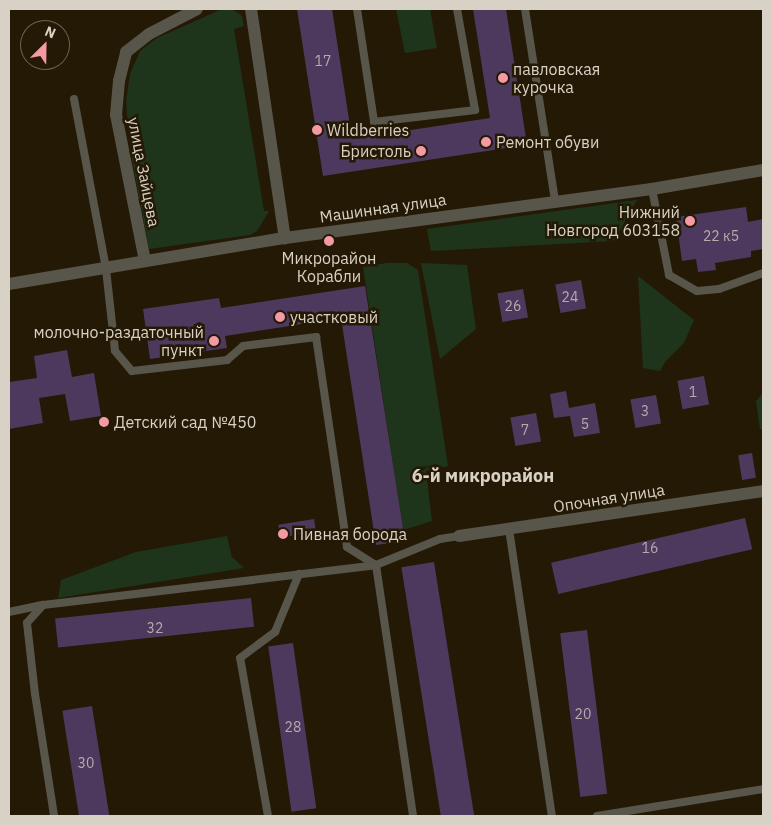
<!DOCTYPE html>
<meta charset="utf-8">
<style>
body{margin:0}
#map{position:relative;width:772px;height:825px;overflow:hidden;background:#241905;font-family:"IBM Plex Sans",sans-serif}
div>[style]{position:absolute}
.green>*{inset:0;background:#1e351c}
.building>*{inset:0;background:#4d395e;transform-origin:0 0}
.service>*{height:8px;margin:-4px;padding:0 4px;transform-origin:4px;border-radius:4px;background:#58554b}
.minor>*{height:12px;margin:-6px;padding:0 6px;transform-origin:6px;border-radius:6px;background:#58554b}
.dots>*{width:14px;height:14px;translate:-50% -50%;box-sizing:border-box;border:2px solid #241905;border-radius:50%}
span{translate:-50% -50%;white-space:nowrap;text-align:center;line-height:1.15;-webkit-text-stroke:5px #241905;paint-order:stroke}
.number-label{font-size:14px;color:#b5abab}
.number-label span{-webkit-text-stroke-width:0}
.poi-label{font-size:16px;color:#d8d1c5}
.left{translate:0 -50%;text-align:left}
.right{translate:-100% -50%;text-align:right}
.street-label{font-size:16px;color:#d8d1c5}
.neighbourhood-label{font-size:18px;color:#d8d1c5;font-weight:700}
.frame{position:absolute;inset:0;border:10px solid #d8d1c5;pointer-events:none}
.north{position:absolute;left:20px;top:20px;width:50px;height:50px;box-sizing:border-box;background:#241905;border:1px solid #6c6352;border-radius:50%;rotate:23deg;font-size:14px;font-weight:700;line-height:20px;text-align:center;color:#d8d1c5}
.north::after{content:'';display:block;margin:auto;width:18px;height:22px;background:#f49aa4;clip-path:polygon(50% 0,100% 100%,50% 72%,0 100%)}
</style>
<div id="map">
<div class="green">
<i style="clip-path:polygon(232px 9px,242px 16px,244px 26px,234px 29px,264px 211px,269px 211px,257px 231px,250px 235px,149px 249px,132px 159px,128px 127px,126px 101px,130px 74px,140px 51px,157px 38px,220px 10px)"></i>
<i style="clip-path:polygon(396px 9px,430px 9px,437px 48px,405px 53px)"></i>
<i style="clip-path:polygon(637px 200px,614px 241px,431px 251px,427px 229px)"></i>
<i style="clip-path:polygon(387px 263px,407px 263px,418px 270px,448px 466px,426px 471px,432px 521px,403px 530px,363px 267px)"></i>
<i style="clip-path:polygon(421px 263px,467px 265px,476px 329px,440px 359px)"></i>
<i style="clip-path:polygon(638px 276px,694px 320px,684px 343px,665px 362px,660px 371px,643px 368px)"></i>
<i style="clip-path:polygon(763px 393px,763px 429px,760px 429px,756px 401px)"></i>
<i style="clip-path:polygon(227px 536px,232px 557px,244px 568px,58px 598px,61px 580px,136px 552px)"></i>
</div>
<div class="building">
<i style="clip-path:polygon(297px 9px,332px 9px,352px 139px,490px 118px,473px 9px,506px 9px,527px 145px,323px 176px)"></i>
<i style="clip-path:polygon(746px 207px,748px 222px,763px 219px,763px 249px,751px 251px,751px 257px,715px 263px,716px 270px,698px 272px,696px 259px,682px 261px,676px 217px)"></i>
<i style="left:581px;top:280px;width:29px;height:26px;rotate:80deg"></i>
<i style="clip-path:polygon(365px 286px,405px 541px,376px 545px,341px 318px,225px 336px,227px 348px,150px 359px,143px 309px,219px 298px,221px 308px)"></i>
<i style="left:523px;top:289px;width:29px;height:26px;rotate:80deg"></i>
<i style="clip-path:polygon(67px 350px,72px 377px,94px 373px,101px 416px,70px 421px,65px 394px,39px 398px,43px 423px,9px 429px,9px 382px,37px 378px,34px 356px)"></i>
<i style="left:704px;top:376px;width:29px;height:27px;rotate:80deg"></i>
<i style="clip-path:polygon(566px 391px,569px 408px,595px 403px,600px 433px,574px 437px,570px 416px,554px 418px,550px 394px)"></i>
<i style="left:656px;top:395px;width:29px;height:26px;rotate:80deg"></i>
<i style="left:536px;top:413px;width:29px;height:26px;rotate:80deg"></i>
<i style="left:752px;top:453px;width:25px;height:14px;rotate:81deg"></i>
<i style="left:745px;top:518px;width:32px;height:199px;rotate:77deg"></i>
<i style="left:314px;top:519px;width:13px;height:36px;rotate:81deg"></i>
<i style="left:434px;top:562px;width:257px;height:33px;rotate:81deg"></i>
<i style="left:251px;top:598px;width:29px;height:197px;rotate:84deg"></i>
<i style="left:587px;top:630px;width:165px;height:27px;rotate:83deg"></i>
<i style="left:293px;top:643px;width:167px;height:25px;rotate:82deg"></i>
<i style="left:92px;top:706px;width:111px;height:30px;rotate:81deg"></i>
</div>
<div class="service">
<i style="left:357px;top:9px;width:114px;rotate:81.4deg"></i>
<i style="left:374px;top:122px;width:102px;rotate:-6.8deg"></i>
<i style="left:475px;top:110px;width:103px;rotate:-100.1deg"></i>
<i style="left:525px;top:9px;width:193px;rotate:81.1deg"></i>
<i style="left:74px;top:99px;width:173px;rotate:79.3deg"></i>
<i style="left:106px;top:269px;width:82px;rotate:83.7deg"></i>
<i style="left:115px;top:351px;width:26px;rotate:50deg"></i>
<i style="left:132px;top:371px;width:96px;rotate:-6.6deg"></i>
<i style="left:227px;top:360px;width:21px;rotate:-41deg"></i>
<i style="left:243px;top:346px;width:74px;rotate:-7deg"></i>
<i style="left:316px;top:337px;width:212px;rotate:81.6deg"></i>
<i style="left:347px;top:547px;width:34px;rotate:32deg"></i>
<i style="left:376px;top:565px;width:254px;rotate:81.6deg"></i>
<i style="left:652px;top:189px;width:88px;rotate:78.8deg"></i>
<i style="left:669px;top:275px;width:32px;rotate:30deg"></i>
<i style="left:697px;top:291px;width:22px;rotate:-5deg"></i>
<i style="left:719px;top:289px;width:47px;rotate:-20deg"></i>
<i style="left:509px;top:529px;width:290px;rotate:81.5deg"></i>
<i style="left:43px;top:605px;width:24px;rotate:132deg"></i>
<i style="left:27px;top:623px;width:71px;rotate:83.6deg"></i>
<i style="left:35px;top:694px;width:123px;rotate:81.1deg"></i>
<i style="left:9px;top:612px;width:35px;rotate:-12deg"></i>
<i style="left:43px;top:605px;width:335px;rotate:-6.8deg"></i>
<i style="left:376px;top:565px;width:69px;rotate:-22.1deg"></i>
<i style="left:440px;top:539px;width:19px;rotate:-9deg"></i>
<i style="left:268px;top:816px;width:160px;rotate:-100deg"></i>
<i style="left:240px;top:658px;width:44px;rotate:-36.6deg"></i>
<i style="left:275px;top:632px;width:63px;rotate:-67.5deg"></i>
<i style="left:597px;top:816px;width:168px;rotate:-9.2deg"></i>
</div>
<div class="minor">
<i style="left:251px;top:9px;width:232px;rotate:81.6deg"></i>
<i style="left:145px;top:261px;width:149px;rotate:-101.2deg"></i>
<i style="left:116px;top:115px;width:34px;rotate:-85deg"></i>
<i style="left:119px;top:81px;width:30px;rotate:-76deg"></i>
<i style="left:126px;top:52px;width:29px;rotate:-38deg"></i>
<i style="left:149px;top:34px;width:54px;rotate:-27.5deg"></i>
<i style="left:9px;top:284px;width:280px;rotate:-9.5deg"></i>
<i style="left:285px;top:238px;width:370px;rotate:-7.6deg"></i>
<i style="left:652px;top:189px;width:113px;rotate:-9.7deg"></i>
<i style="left:459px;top:536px;width:307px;rotate:-8.4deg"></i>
</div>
<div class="dots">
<i style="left:503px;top:78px;background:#f49aa4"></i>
<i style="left:317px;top:130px;background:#f49aa4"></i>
<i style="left:486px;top:142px;background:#f49aa4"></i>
<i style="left:421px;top:151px;background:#f49aa4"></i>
<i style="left:690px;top:221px;background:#f49aa4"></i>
<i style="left:329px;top:241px;background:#f49aa4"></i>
<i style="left:280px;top:317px;background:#f49aa4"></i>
<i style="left:214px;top:341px;background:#f49aa4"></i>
<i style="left:104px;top:422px;background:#f49aa4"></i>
<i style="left:283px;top:534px;background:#f49aa4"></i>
</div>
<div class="number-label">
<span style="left:323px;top:61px">17</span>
<span style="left:721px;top:236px">22 к5</span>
<span style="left:570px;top:297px">24</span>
<span style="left:513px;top:306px">26</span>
<span style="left:693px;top:392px">1</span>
<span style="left:645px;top:411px">3</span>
<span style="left:585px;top:424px">5</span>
<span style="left:525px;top:430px">7</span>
<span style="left:650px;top:548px">16</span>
<span style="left:155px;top:628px">32</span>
<span style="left:583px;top:714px">20</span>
<span style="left:293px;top:727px">28</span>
<span style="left:86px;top:763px">30</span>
</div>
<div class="poi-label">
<span class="left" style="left:513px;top:78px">павловская<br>курочка</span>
<span class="left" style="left:327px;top:130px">Wildberries</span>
<span class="left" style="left:496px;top:142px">Ремонт обуви</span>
<span class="right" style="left:411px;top:151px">Бристоль</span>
<span class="right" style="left:680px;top:221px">Нижний<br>Новгород 603158</span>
<span style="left:329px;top:267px">Микрорайон<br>Корабли</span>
<span class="left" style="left:290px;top:317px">участковый</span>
<span class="right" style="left:204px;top:341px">молочно-раздаточный<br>пункт</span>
<span class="left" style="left:114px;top:422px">Детский сад №450</span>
<span class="left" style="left:293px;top:534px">Пивная борода</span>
</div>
<div class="street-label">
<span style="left:144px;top:172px;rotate:79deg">улица Зайцева</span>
<span style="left:383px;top:208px;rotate:-8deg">Машинная улица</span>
<span style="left:609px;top:498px;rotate:-9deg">Опочная улица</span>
</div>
<div class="neighbourhood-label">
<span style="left:483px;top:476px">6-й микрорайон</span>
</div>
<div class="frame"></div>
<div class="north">N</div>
</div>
